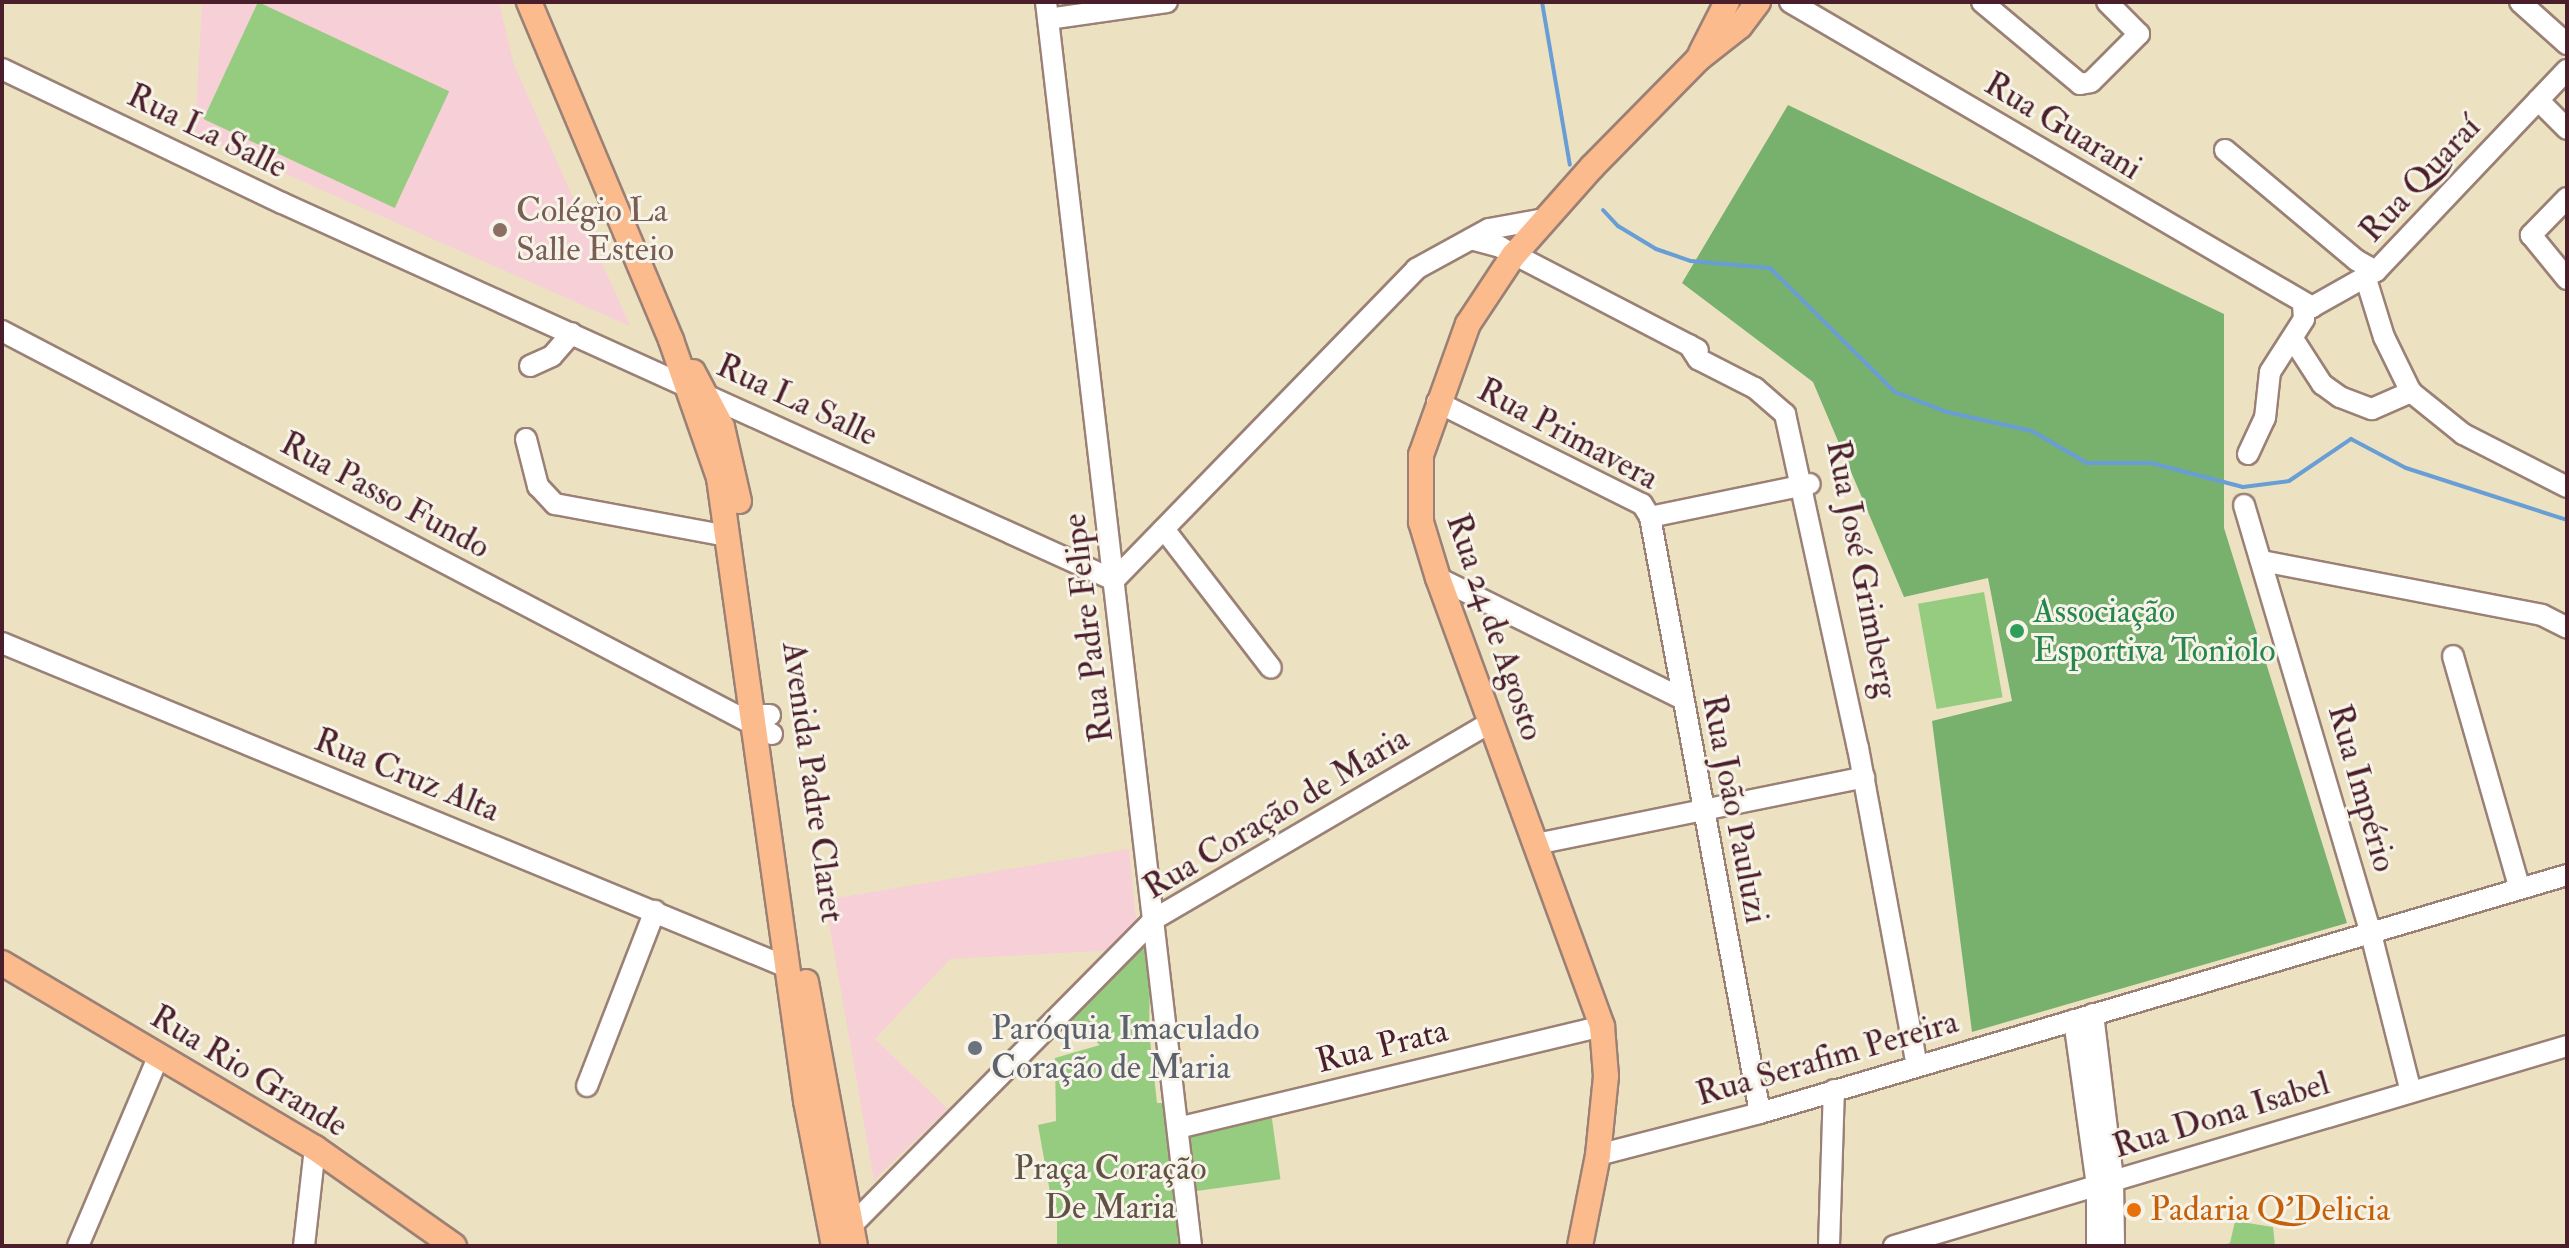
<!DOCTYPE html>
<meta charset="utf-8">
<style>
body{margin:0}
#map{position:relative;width:2569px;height:1248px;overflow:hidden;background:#ece2c2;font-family:"IM FELL Double Pica",serif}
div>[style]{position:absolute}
.built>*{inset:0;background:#f6cfd7}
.green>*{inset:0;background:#95cc7f;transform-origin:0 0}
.forest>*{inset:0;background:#78b06e}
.stream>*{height:4px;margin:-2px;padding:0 2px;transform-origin:2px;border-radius:2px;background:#699dd5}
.roads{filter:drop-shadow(2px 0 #9b8076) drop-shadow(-2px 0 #9b8076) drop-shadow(0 2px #9b8076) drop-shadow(0 -2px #9b8076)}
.minor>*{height:20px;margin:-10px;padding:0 10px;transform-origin:10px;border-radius:10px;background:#fff}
.major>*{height:24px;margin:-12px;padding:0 12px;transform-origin:12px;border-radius:12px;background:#fbbb8d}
.dots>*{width:22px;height:22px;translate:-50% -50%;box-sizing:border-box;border:4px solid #f7f3e8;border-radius:50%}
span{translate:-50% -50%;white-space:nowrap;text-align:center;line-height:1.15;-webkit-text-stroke:6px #f7f3e8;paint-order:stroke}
.street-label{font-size:34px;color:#4a1f2b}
.education-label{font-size:34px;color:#785e54}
.left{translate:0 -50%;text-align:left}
.leisure-label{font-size:34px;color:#27864d}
.worship-label{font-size:34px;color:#5b616d}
.park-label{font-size:34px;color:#605344}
.food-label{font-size:34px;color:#c56008}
.frame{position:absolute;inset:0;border:4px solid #4a1f2b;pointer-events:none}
</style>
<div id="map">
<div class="built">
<i style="clip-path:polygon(202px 2px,499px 2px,514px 65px,630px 326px,195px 134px)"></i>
<i style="clip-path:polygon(1129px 849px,1137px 930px,1118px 950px,950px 959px,875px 1039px,948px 1109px,874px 1180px,825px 900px)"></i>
</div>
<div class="green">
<i style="left:258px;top:2px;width:211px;height:129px;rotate:25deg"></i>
<i style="left:1984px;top:592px;width:107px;height:67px;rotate:80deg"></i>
<i style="clip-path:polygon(1151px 935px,1149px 1031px,1157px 1103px,1163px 1103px,1175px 1183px,1178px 1246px,1057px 1246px,1057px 1207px,1053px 1209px,1038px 1125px,1056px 1121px,1055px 1058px,1100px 1045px,1071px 1019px)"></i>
<i style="left:1271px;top:1112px;width:68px;height:90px;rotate:82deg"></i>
<i style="clip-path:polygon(2235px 1221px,2273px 1227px,2275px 1246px,2221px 1246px,2230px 1243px)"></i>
</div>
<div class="forest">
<i style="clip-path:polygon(1788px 105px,2224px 314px,2224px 528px,2347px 923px,1972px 1032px,1932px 721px,2012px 701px,1988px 578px,1904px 597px,1813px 382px,1682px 283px)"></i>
</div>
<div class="stream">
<i style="left:1542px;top:2px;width:165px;rotate:80.3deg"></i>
<i style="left:1603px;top:210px;width:22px;rotate:47deg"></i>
<i style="left:1618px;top:226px;width:44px;rotate:31.2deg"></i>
<i style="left:1656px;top:249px;width:37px;rotate:19deg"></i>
<i style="left:1691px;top:261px;width:79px;rotate:5.1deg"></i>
<i style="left:1770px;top:268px;width:176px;rotate:44.8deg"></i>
<i style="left:1895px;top:392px;width:56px;rotate:21deg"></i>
<i style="left:1947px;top:412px;width:87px;rotate:12.6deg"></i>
<i style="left:2032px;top:431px;width:64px;rotate:30.2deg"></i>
<i style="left:2087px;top:463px;width:64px"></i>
<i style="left:2151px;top:463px;width:95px;rotate:14.6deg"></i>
<i style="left:2243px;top:487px;width:46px;rotate:-7.4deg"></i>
<i style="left:2289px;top:481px;width:75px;rotate:-34.1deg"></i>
<i style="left:2351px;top:439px;width:62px;rotate:27.8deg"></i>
<i style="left:2406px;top:468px;width:169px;rotate:17.9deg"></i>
</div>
<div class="roads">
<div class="minor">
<i style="left:1046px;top:2px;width:1252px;rotate:83.35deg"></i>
<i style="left:1790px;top:2px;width:605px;rotate:30.3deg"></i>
<i style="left:2312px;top:307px;width:73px;rotate:-29.4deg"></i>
<i style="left:2376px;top:271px;width:277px;rotate:-46.5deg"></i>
<i style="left:1982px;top:2px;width:128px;rotate:39.9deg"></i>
<i style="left:2080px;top:84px;width:11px;rotate:-10deg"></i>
<i style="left:2091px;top:82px;width:68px;rotate:-45deg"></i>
<i style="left:2139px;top:34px;width:45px;rotate:-135deg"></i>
<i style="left:2520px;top:2px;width:63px;rotate:41.8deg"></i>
<i style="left:1048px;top:19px;width:120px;rotate:-8.1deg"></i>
<i style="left:2px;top:69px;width:310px;rotate:25.6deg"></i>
<i style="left:282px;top:203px;width:913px;rotate:24.38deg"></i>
<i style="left:2538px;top:100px;width:41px;rotate:45deg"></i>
<i style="left:2225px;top:150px;width:171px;rotate:40deg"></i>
<i style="left:2356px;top:260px;width:23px;rotate:29deg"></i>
<i style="left:2567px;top:198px;width:52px;rotate:134.2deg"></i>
<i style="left:2531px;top:235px;width:57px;rotate:50.7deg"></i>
<i style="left:1471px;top:239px;width:30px;rotate:15deg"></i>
<i style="left:1500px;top:247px;width:223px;rotate:27.5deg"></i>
<i style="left:2366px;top:279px;width:61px;rotate:72.8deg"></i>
<i style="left:2384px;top:337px;width:61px;rotate:63.9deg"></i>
<i style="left:2411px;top:392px;width:67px;rotate:38.9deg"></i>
<i style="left:2463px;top:434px;width:117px;rotate:27deg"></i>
<i style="left:2px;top:331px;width:869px;rotate:27.63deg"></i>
<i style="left:2293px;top:339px;width:54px;rotate:57.2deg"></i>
<i style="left:2322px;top:384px;width:22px;rotate:36deg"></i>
<i style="left:2340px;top:397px;width:34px;rotate:21deg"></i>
<i style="left:2372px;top:409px;width:43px;rotate:-23.6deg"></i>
<i style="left:1689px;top:345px;width:17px;rotate:57deg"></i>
<i style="left:1698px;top:359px;width:64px;rotate:27deg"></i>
<i style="left:1755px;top:388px;width:40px;rotate:41deg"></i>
<i style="left:1785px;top:414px;width:342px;rotate:77.7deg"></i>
<i style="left:1858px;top:748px;width:323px;rotate:79.5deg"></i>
<i style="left:530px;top:366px;width:24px;rotate:-24deg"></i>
<i style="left:552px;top:356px;width:30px;rotate:-49deg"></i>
<i style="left:1437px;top:402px;width:229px;rotate:26.5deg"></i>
<i style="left:1642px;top:504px;width:15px;rotate:58deg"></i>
<i style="left:1650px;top:517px;width:163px;rotate:-11.7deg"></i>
<i style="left:526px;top:439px;width:49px;rotate:75.7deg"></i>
<i style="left:538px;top:486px;width:25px;rotate:47deg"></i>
<i style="left:555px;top:504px;width:176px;rotate:10.5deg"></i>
<i style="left:2248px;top:454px;width:40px;rotate:-65deg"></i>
<i style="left:2265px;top:418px;width:46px;rotate:-83.8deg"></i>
<i style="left:2270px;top:372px;width:63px;rotate:-57.3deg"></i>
<i style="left:2304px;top:319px;width:13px;rotate:-94deg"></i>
<i style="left:2244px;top:505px;width:443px;rotate:73.5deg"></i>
<i style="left:2370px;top:930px;width:167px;rotate:75.8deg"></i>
<i style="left:1650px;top:517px;width:606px;rotate:79.54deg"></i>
<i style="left:1164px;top:529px;width:175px;rotate:52.4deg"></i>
<i style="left:2262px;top:561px;width:285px;rotate:10.9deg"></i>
<i style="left:2542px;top:615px;width:28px;rotate:27deg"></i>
<i style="left:1438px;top:578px;width:271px;rotate:26.3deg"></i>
<i style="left:1114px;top:580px;width:434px;rotate:-45.8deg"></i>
<i style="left:1416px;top:269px;width:83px;rotate:-28.7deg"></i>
<i style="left:1489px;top:229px;width:56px;rotate:-10.3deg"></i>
<i style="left:2px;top:643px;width:849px;rotate:22.43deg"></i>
<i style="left:2453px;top:656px;width:242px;rotate:74deg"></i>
<i style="left:738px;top:715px;width:32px"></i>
<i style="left:1536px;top:844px;width:335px;rotate:-11.5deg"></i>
<i style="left:2093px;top:1014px;width:167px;rotate:83.1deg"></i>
<i style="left:2113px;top:1180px;width:66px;rotate:89.1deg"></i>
<i style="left:2074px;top:1020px;width:168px;rotate:82.1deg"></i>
<i style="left:2097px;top:1186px;width:60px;rotate:90deg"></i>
<i style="left:587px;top:1086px;width:188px;rotate:-68.8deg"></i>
<i style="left:1178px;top:1128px;width:436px;rotate:-13.5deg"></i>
<i style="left:1598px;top:1155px;width:167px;rotate:-14.5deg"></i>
<i style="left:1760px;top:1113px;width:841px;rotate:-16.43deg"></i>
<i style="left:843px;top:1234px;width:445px;rotate:-45.3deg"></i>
<i style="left:1156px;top:918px;width:387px;rotate:-30.3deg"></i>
<i style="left:78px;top:1246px;width:207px;rotate:-67deg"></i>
<i style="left:304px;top:1246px;width:99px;rotate:-83.6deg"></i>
<i style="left:1829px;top:1246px;width:156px;rotate:-88.2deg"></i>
<i style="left:1894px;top:1246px;width:702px;rotate:-16.55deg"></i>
</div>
<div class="major">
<i style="left:529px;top:2px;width:367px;rotate:67.2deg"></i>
<i style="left:671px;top:340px;width:146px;rotate:70.8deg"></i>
<i style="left:719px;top:478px;width:629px;rotate:82.05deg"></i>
<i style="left:806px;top:1101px;width:148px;rotate:79.1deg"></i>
<i style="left:1701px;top:53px;width:57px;rotate:-63deg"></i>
<i style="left:693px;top:372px;width:62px;rotate:62.2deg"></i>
<i style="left:722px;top:427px;width:76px;rotate:77.1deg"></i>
<i style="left:2px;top:963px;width:364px;rotate:30.6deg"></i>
<i style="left:315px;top:1148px;width:170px;rotate:35.2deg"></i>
<i style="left:806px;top:982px;width:269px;rotate:79.5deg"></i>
<i style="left:1580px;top:1246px;width:93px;rotate:-78.8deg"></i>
<i style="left:1598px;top:1155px;width:79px;rotate:-84.2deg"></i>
<i style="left:1606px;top:1076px;width:50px;rotate:-94.6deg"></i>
<i style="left:1602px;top:1026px;width:477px;rotate:-110.1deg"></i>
<i style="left:1438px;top:578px;width:59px;rotate:-106.9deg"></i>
<i style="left:1421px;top:522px;width:67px;rotate:-90deg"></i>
<i style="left:1421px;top:455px;width:139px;rotate:-70.3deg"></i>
<i style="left:1468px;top:324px;width:82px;rotate:-56.5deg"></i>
<i style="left:1513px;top:256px;width:119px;rotate:-48.4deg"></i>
<i style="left:1592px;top:167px;width:151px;rotate:-45.5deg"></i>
<i style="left:1698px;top:59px;width:53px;rotate:-38.2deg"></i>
<i style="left:1740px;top:26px;width:30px;rotate:-53deg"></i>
</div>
</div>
<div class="dots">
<i style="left:500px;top:230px;background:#8d6e63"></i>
<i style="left:2017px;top:631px;background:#2e9e5b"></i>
<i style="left:975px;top:1048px;background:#6b7280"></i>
<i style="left:2134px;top:1210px;background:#e8710a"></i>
</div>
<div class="street-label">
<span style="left:2063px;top:126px;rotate:31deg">Rua Guarani</span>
<span style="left:207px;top:131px;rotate:26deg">Rua La Salle</span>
<span style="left:2420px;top:179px;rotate:-47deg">Rua Quaraí</span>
<span style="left:797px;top:400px;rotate:25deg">Rua La Salle</span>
<span style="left:1568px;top:434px;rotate:28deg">Rua Primavera</span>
<span style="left:385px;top:495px;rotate:28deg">Rua Passo Fundo</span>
<span style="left:1862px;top:569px;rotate:79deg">Rua José Grimberg</span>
<span style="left:1495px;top:627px;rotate:71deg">Rua 24 de Agosto</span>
<span style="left:1088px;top:628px;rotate:-97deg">Rua Padre Felipe</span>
<span style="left:407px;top:775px;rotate:22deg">Rua Cruz Alta</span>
<span style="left:813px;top:782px;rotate:82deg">Avenida Padre Claret</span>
<span style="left:2362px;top:788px;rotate:74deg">Rua Império</span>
<span style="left:1735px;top:809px;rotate:79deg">Rua João Pauluzi</span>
<span style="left:1276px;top:813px;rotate:-31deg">Rua Coração de Maria</span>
<span style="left:1382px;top:1046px;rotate:-14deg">Rua Prata</span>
<span style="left:1827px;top:1058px;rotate:-16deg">Rua Serafim Pereira</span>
<span style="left:249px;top:1071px;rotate:31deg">Rua Rio Grande</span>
<span style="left:2221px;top:1115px;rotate:-17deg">Rua Dona Isabel</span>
</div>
<div class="education-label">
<span class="left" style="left:516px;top:230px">Colégio La<br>Salle Esteio</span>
</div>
<div class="leisure-label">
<span class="left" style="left:2033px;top:631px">Associação<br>Esportiva Toniolo</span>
</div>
<div class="worship-label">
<span class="left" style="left:991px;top:1048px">Paróquia Imaculado<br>Coração de Maria</span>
</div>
<div class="park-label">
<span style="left:1110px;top:1188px">Praça Coração<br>De Maria</span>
</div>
<div class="food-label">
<span class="left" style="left:2150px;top:1210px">Padaria Q'Delicia</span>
</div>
<div class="frame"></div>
</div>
